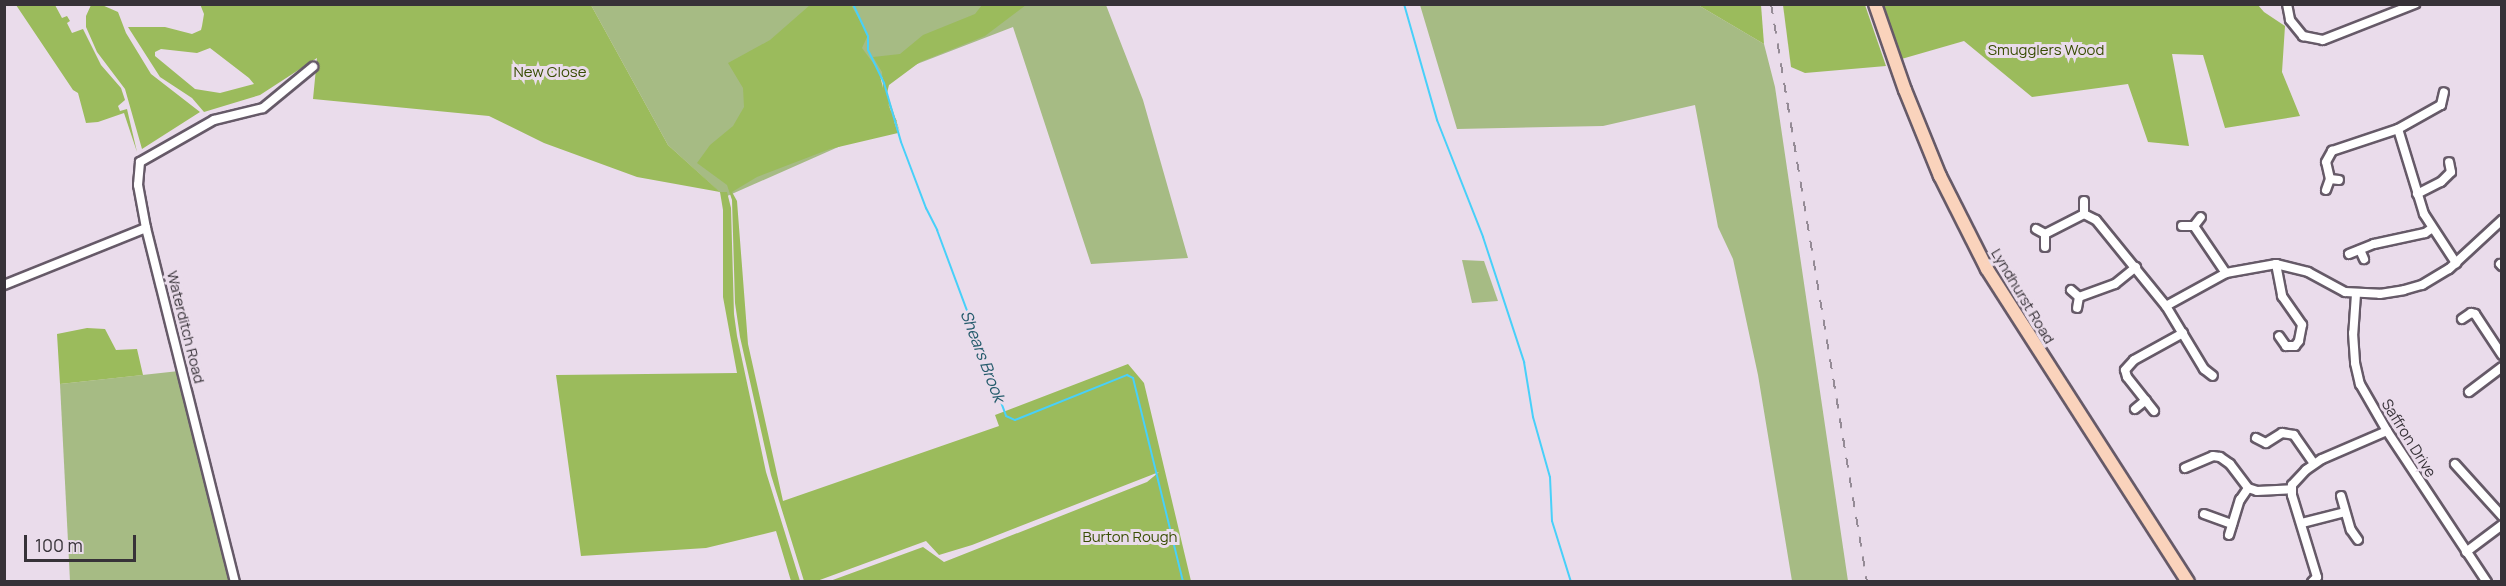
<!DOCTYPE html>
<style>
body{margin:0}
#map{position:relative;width:2506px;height:586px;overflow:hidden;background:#eadceb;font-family:Manrope,sans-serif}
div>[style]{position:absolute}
.green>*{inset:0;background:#a6bb84}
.forest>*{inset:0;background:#9bbb5c}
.stream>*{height:2px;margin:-1px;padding:0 1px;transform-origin:1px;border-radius:1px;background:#48d0f9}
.roads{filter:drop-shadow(2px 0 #665a68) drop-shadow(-2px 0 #665a68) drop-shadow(0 2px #665a68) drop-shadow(0 -2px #665a68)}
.minor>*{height:8px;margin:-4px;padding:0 4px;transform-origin:4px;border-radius:4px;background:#fff}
.primary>*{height:12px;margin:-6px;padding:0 6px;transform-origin:6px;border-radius:6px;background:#fad3bc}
.rail>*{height:2px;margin-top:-1px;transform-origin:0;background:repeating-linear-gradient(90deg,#958b96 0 10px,transparent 0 20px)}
span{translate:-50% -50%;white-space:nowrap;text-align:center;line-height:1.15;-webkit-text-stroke:6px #eadceb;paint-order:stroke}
.park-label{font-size:15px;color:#394d04}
.street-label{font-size:15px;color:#373238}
.water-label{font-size:16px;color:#255b6c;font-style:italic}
.frame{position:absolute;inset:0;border:6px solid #373238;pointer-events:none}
.scale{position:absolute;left:24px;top:535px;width:112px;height:27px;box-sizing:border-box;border:3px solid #373238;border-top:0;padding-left:8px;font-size:18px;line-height:21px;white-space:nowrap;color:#373238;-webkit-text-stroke:4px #eadceb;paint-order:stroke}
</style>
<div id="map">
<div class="green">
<i style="clip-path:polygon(591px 5px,1106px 5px,1143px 100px,1188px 258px,1091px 264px,1013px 27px,873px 81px,897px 121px,725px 197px,668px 145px)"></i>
<i style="clip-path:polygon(1420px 5px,1698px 5px,1764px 44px,1775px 87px,1848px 581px,1792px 581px,1758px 375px,1733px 259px,1718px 227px,1695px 105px,1603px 126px,1457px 129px)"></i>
<i style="clip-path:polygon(1462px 260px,1484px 261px,1498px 301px,1472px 303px)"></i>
<i style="clip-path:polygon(179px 371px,231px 581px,70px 581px,60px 384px)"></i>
</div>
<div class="forest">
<i style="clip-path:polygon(evenodd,200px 4px,591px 5px,668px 145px,720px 192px,727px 192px,731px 208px,734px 314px,737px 336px,766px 472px,800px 581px,791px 581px,776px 531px,706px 548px,581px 556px,556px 375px,737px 373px,723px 297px,723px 210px,720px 192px,637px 177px,544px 143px,489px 116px,313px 99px,317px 58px,260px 95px,204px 112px,192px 98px,160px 77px,128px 27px,165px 27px,192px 34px,201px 30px,202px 26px,204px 14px,200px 4px,210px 48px,249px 78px,254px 84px,220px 93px,195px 89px,155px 56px,155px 52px,161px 49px,197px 53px,210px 48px)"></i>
<i style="clip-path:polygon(16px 5px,55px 5px,62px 18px,67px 16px,70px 21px,67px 23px,72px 33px,83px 29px,101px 65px,121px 88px,125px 100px,118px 106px,120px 111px,127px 109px,137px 152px,124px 113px,98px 122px,86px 123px,78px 93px,73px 90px)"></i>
<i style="clip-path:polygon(91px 5px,102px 5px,118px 12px,126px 33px,151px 74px,200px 112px,142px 149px,125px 89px,97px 52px,86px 27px,86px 16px)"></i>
<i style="clip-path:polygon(810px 5px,851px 5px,868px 35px,862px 48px,879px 71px,883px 88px,882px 72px,873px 57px,900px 54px,923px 35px,975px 14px,982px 5px,1026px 5px,985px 36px,920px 62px,889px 85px,887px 93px,900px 132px,888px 103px,898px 133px,830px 149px,757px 177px,732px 192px,737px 201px,748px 344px,783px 501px,999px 426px,995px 415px,1128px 364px,1144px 383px,1191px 581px,830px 581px,923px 547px,944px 562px,1147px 482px,1159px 472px,972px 545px,939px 555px,926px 541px,817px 581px,804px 581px,771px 475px,740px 337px,735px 303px,732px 200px,727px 185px,697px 163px,710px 145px,733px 126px,744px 107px,743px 88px,728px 63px,770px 40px)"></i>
<i style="clip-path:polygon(1698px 5px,1761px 5px,1764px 44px)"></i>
<i style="clip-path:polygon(1783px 5px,1865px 5px,1886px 66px,1805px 73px,1791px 67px)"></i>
<i style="clip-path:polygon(1879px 5px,2258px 5px,2264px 12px,2285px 26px,2282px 72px,2300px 116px,2225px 128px,2203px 55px,2172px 54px,2189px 146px,2148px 142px,2128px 84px,2032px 97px,1964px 41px,1898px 60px)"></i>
<i style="clip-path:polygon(87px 328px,105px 329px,116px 350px,137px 349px,143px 375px,60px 384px,57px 334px)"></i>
</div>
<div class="stream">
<i style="left:853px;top:4px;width:35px;rotate:65deg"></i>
<i style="left:868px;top:36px;width:14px;rotate:90deg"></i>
<i style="left:868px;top:50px;width:37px;rotate:64deg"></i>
<i style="left:884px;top:83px;width:61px;rotate:73.9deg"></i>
<i style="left:901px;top:142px;width:71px;rotate:69.3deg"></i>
<i style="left:926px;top:208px;width:25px;rotate:63deg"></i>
<i style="left:937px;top:230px;width:198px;rotate:69.6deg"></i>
<i style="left:1006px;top:416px;width:10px;rotate:24deg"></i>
<i style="left:1015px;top:420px;width:121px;rotate:-21.9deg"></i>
<i style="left:1127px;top:375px;width:7px;rotate:27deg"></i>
<i style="left:1133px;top:378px;width:210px;rotate:76.2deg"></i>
<i style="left:1404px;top:4px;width:121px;rotate:74.1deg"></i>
<i style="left:1437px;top:120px;width:126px;rotate:68.5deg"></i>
<i style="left:1483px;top:237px;width:132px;rotate:71.8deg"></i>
<i style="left:1524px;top:362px;width:56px;rotate:80.7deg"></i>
<i style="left:1533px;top:417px;width:62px;rotate:74.2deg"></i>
<i style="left:1550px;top:477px;width:44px;rotate:87.4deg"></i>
<i style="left:1552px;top:521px;width:64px;rotate:72.7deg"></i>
</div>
<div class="roads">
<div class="minor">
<i style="left:2287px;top:4px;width:16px;rotate:79deg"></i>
<i style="left:2290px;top:20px;width:21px;rotate:51deg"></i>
<i style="left:2303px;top:36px;width:20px;rotate:11deg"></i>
<i style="left:2323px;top:40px;width:99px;rotate:-21.4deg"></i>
<i style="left:2398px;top:129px;width:89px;rotate:73deg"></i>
<i style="left:2424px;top:214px;width:59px;rotate:56.9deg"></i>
<i style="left:2330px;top:179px;width:9px;rotate:6deg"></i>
<i style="left:2326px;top:190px;width:12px;rotate:-70deg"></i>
<i style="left:2330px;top:179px;width:17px;rotate:-103deg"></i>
<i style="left:2326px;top:162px;width:13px;rotate:-61deg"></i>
<i style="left:2332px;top:151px;width:70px;rotate:-18.4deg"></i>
<i style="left:2398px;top:129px;width:49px;rotate:-29.2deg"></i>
<i style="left:2441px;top:105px;width:13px;rotate:-77deg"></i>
<i style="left:2417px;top:194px;width:27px;rotate:-27deg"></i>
<i style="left:2441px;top:182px;width:14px;rotate:-45deg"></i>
<i style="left:2451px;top:172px;width:10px;rotate:-101deg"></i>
<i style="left:2084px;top:214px;width:13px;rotate:-90deg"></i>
<i style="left:2182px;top:226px;width:12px"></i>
<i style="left:2194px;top:226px;width:11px;rotate:-52deg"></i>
<i style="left:2194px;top:226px;width:57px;rotate:55.8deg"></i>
<i style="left:146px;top:228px;width:44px;rotate:-100.5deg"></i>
<i style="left:138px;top:185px;width:23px;rotate:-85deg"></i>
<i style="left:140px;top:162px;width:85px;rotate:-29.6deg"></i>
<i style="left:214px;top:120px;width:50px;rotate:-13.8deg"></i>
<i style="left:263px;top:108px;width:65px;rotate:-39.4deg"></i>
<i style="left:2036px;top:229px;width:10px;rotate:29deg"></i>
<i style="left:2045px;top:234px;width:13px;rotate:90deg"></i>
<i style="left:2045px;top:234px;width:44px;rotate:-27.1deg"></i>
<i style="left:2084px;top:214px;width:13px;rotate:27deg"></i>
<i style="left:2096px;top:220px;width:111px;rotate:50.9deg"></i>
<i style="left:2166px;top:306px;width:74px;rotate:58.9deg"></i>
<i style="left:2204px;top:369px;width:11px;rotate:38deg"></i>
<i style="left:2360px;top:250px;width:10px;rotate:66deg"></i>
<i style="left:2349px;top:254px;width:27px;rotate:-22deg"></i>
<i style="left:2374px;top:244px;width:52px;rotate:-12.2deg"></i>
<i style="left:2425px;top:233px;width:7px;rotate:-34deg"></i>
<i style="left:2276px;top:264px;width:33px;rotate:79deg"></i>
<i style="left:2282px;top:296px;width:35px;rotate:55deg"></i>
<i style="left:2302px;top:325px;width:16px;rotate:101deg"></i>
<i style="left:2299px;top:341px;width:6px;rotate:129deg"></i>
<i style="left:2295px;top:346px;width:9px;rotate:180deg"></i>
<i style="left:2286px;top:346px;width:12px;rotate:-125deg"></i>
<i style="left:2500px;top:264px;width:3px;rotate:45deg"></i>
<i style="left:4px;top:285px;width:153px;rotate:-21.9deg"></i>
<i style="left:146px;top:228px;width:365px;rotate:75.9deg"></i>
<i style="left:2071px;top:290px;width:11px;rotate:41deg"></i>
<i style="left:2079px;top:297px;width:11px;rotate:100deg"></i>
<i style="left:2356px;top:294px;width:39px;rotate:94deg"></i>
<i style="left:2353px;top:333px;width:30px;rotate:86deg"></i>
<i style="left:2355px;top:363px;width:22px;rotate:77deg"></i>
<i style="left:2360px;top:384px;width:54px;rotate:60.1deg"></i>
<i style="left:2387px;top:431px;width:181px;rotate:56.5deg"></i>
<i style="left:2079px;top:297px;width:38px;rotate:-20deg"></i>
<i style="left:2115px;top:284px;width:27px;rotate:-39deg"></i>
<i style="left:2166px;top:306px;width:68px;rotate:-28.8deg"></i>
<i style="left:2226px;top:273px;width:51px;rotate:-10.2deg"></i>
<i style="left:2276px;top:264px;width:33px;rotate:14deg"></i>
<i style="left:2308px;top:272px;width:42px;rotate:28.4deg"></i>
<i style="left:2345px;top:292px;width:35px;rotate:3deg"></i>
<i style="left:2380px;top:294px;width:24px;rotate:-9deg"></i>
<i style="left:2404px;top:290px;width:19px;rotate:-16deg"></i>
<i style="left:2422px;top:285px;width:31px;rotate:-31deg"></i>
<i style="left:2449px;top:269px;width:72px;rotate:-42.8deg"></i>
<i style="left:2462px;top:319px;width:11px;rotate:-34deg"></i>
<i style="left:2471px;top:313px;width:4px;rotate:14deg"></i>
<i style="left:2475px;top:314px;width:49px;rotate:56.6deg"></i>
<i style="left:2469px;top:392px;width:41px;rotate:-37.1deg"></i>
<i style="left:2135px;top:409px;width:14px;rotate:-39deg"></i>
<i style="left:2154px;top:411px;width:43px;rotate:-128.5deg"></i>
<i style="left:2127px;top:377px;width:7px;rotate:-106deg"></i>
<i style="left:2125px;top:370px;width:13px;rotate:-48deg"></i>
<i style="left:2134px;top:360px;width:56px;rotate:-28.9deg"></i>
<i style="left:2256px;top:438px;width:11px;rotate:27deg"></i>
<i style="left:2266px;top:443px;width:19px;rotate:-32deg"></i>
<i style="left:2282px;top:433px;width:12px;rotate:9deg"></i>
<i style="left:2294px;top:435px;width:35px;rotate:55deg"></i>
<i style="left:2455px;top:464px;width:70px;rotate:47.9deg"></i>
<i style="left:2185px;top:468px;width:30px;rotate:-23deg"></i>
<i style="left:2213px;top:456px;width:7px;rotate:8deg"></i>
<i style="left:2220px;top:457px;width:12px;rotate:35deg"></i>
<i style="left:2230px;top:464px;width:30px;rotate:53deg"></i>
<i style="left:2248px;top:488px;width:9px;rotate:18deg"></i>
<i style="left:2257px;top:491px;width:35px;rotate:-3deg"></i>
<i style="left:2341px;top:496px;width:35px;rotate:74deg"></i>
<i style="left:2351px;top:530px;width:12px;rotate:55deg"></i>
<i style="left:2204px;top:514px;width:30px;rotate:20deg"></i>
<i style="left:2302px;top:523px;width:44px;rotate:-14.3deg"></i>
<i style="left:2229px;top:535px;width:37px;rotate:-73deg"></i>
<i style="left:2240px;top:500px;width:14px;rotate:-56deg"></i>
<i style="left:2466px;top:552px;width:45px;rotate:-36.9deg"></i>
<i style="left:2312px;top:582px;width:7px;rotate:-45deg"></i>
<i style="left:2317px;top:577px;width:86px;rotate:-107deg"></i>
<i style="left:2292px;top:495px;width:10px;rotate:-90deg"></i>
<i style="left:2292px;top:485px;width:21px;rotate:-47deg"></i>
<i style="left:2306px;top:470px;width:19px;rotate:-35deg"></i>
<i style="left:2322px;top:459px;width:71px;rotate:-23.3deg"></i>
</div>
<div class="primary">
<i style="left:1875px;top:4px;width:91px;rotate:70.8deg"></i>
<i style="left:1905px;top:90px;width:93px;rotate:67.9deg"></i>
<i style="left:1940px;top:176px;width:104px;rotate:63.2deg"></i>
<i style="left:1987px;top:269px;width:372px;rotate:57.3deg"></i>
</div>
</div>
<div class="rail">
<i style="left:1771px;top:4px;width:586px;rotate:80.57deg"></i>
</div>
<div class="park-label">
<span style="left:2046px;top:50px">Smugglers Wood</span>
<span style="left:550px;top:72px">New Close</span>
<span style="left:1130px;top:537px">Burton Rough</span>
</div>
<div class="street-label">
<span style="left:2023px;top:296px;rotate:59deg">Lyndhurst Road</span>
<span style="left:186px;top:327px;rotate:76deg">Waterditch Road</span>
<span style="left:2409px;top:438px;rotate:58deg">Saffron Drive</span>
</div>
<div class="water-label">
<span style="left:983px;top:356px;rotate:69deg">Shears Brook</span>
</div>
<div class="frame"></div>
<div class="scale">100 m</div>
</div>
